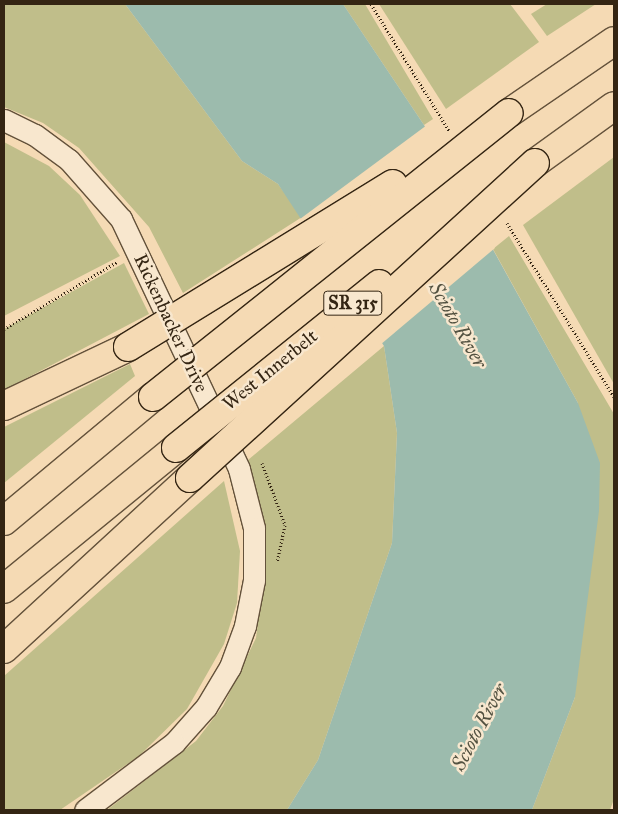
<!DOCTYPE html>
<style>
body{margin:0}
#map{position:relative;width:618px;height:814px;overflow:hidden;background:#f5dab4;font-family:"IM FELL Great Primer",serif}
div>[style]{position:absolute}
.green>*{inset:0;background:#c0be8a}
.water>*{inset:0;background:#9cbbad}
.pier>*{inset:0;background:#f5dab4}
.path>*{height:3px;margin-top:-1.5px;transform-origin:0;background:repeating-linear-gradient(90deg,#342513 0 1px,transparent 0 3.5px)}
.roads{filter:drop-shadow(1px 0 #64523b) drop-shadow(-1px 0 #64523b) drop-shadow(0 1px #64523b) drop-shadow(0 -1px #64523b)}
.minor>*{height:21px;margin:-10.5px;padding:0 10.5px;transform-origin:10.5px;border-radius:10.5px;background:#f8e7ce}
.motorway>*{height:28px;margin:-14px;padding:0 14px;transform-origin:14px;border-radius:14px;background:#f5dab4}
.bridges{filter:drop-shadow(1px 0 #342513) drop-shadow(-1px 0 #342513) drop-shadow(0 1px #342513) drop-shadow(0 -1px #342513)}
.motorway-bridge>*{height:28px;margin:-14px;padding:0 14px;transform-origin:14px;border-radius:14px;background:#f5dab4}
span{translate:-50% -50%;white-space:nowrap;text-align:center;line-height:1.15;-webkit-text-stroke:5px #f8e7ce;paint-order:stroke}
.shield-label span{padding:1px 4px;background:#f8e7ce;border:1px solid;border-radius:4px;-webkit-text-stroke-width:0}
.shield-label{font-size:18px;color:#342513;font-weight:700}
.street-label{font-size:19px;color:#342513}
.water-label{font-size:20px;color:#535241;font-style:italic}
.frame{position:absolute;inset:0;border:5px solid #342513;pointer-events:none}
</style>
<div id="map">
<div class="green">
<i style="clip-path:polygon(4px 4px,125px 4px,242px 161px,278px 184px,302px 217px,183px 293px,149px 227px,79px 148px,43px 123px,4px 107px)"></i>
<i style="clip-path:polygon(343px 4px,365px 4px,433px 119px,424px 125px)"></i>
<i style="clip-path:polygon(379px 4px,510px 4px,539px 42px,446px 109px)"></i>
<i style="clip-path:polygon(547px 4px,596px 4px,547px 36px,531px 14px)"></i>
<i style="clip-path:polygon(4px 142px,49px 166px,80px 195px,120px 256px,4px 316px)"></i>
<i style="clip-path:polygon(614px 157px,614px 384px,523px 225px)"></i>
<i style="clip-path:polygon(509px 236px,614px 414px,614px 799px,610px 810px,532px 810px,575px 697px,578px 403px,493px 249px)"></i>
<i style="clip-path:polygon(124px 263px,149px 314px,4px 390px,4px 329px)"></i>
<i style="clip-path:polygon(384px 346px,397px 433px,392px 543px,318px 760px,287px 810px,107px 810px,196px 741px,223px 706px,256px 638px,266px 559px,263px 517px,248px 460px)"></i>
<i style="clip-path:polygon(130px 364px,135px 376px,4px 483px,4px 427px)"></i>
<i style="clip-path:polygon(224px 481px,240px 551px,237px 603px,224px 644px,187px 709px,139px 756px,60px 810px,4px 810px,4px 676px)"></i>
</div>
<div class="water">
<i style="clip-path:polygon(125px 4px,343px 4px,424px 125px,578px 403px,600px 463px,599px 511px,575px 697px,532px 810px,287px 810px,318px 760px,392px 543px,397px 433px,384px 346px,278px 184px,242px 161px)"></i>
</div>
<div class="pier">
<i style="clip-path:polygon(427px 125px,495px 248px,380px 345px,300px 219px)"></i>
</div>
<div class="path">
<i style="left:371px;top:4px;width:149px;rotate:58.4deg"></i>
<i style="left:507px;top:223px;width:204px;rotate:58.4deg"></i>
<i style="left:4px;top:329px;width:131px;rotate:-30.7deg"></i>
<i style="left:262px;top:463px;width:66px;rotate:69.6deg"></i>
<i style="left:285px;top:525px;width:38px;rotate:102deg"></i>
</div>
<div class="roads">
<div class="minor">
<i style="left:4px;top:120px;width:34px;rotate:26deg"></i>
<i style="left:35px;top:135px;width:42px;rotate:36.3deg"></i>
<i style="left:69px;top:160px;width:79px;rotate:48.6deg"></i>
<i style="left:121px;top:219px;width:276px;rotate:64.7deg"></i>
<i style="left:239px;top:469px;width:61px;rotate:75.7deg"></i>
<i style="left:254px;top:528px;width:52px;rotate:90deg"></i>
<i style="left:254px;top:580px;width:47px;rotate:101.1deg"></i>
<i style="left:245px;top:626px;width:44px;rotate:110.1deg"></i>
<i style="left:230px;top:667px;width:47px;rotate:121deg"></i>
<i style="left:206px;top:707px;width:48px;rotate:131.6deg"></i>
<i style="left:174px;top:743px;width:111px;rotate:143deg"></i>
</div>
<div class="motorway">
<i style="left:509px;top:113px;width:127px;rotate:-34.4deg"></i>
<i style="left:535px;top:163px;width:97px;rotate:-35.8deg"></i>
<i style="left:4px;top:406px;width:137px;rotate:-25.4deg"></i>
<i style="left:4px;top:521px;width:194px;rotate:-39.8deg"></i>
<i style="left:4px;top:589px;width:222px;rotate:-39.3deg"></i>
<i style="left:4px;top:649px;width:253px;rotate:-42.6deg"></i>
</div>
</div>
<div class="bridges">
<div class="motorway-bridge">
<i style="left:128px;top:347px;width:311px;rotate:-31.6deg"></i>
<i style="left:153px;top:397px;width:455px;rotate:-38.6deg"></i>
<i style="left:176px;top:448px;width:261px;rotate:-38.9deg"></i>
<i style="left:190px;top:478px;width:467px;rotate:-42.4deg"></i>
</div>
</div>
<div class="shield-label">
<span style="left:353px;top:303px">SR 315</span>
</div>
<div class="street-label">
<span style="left:171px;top:323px;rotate:65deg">Rickenbacker Drive</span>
<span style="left:270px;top:370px;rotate:-39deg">West Innerbelt</span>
</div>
<div class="water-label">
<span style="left:458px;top:325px;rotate:60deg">Scioto River</span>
<span style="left:479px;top:727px;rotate:-62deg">Scioto River</span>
</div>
<div class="frame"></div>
</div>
